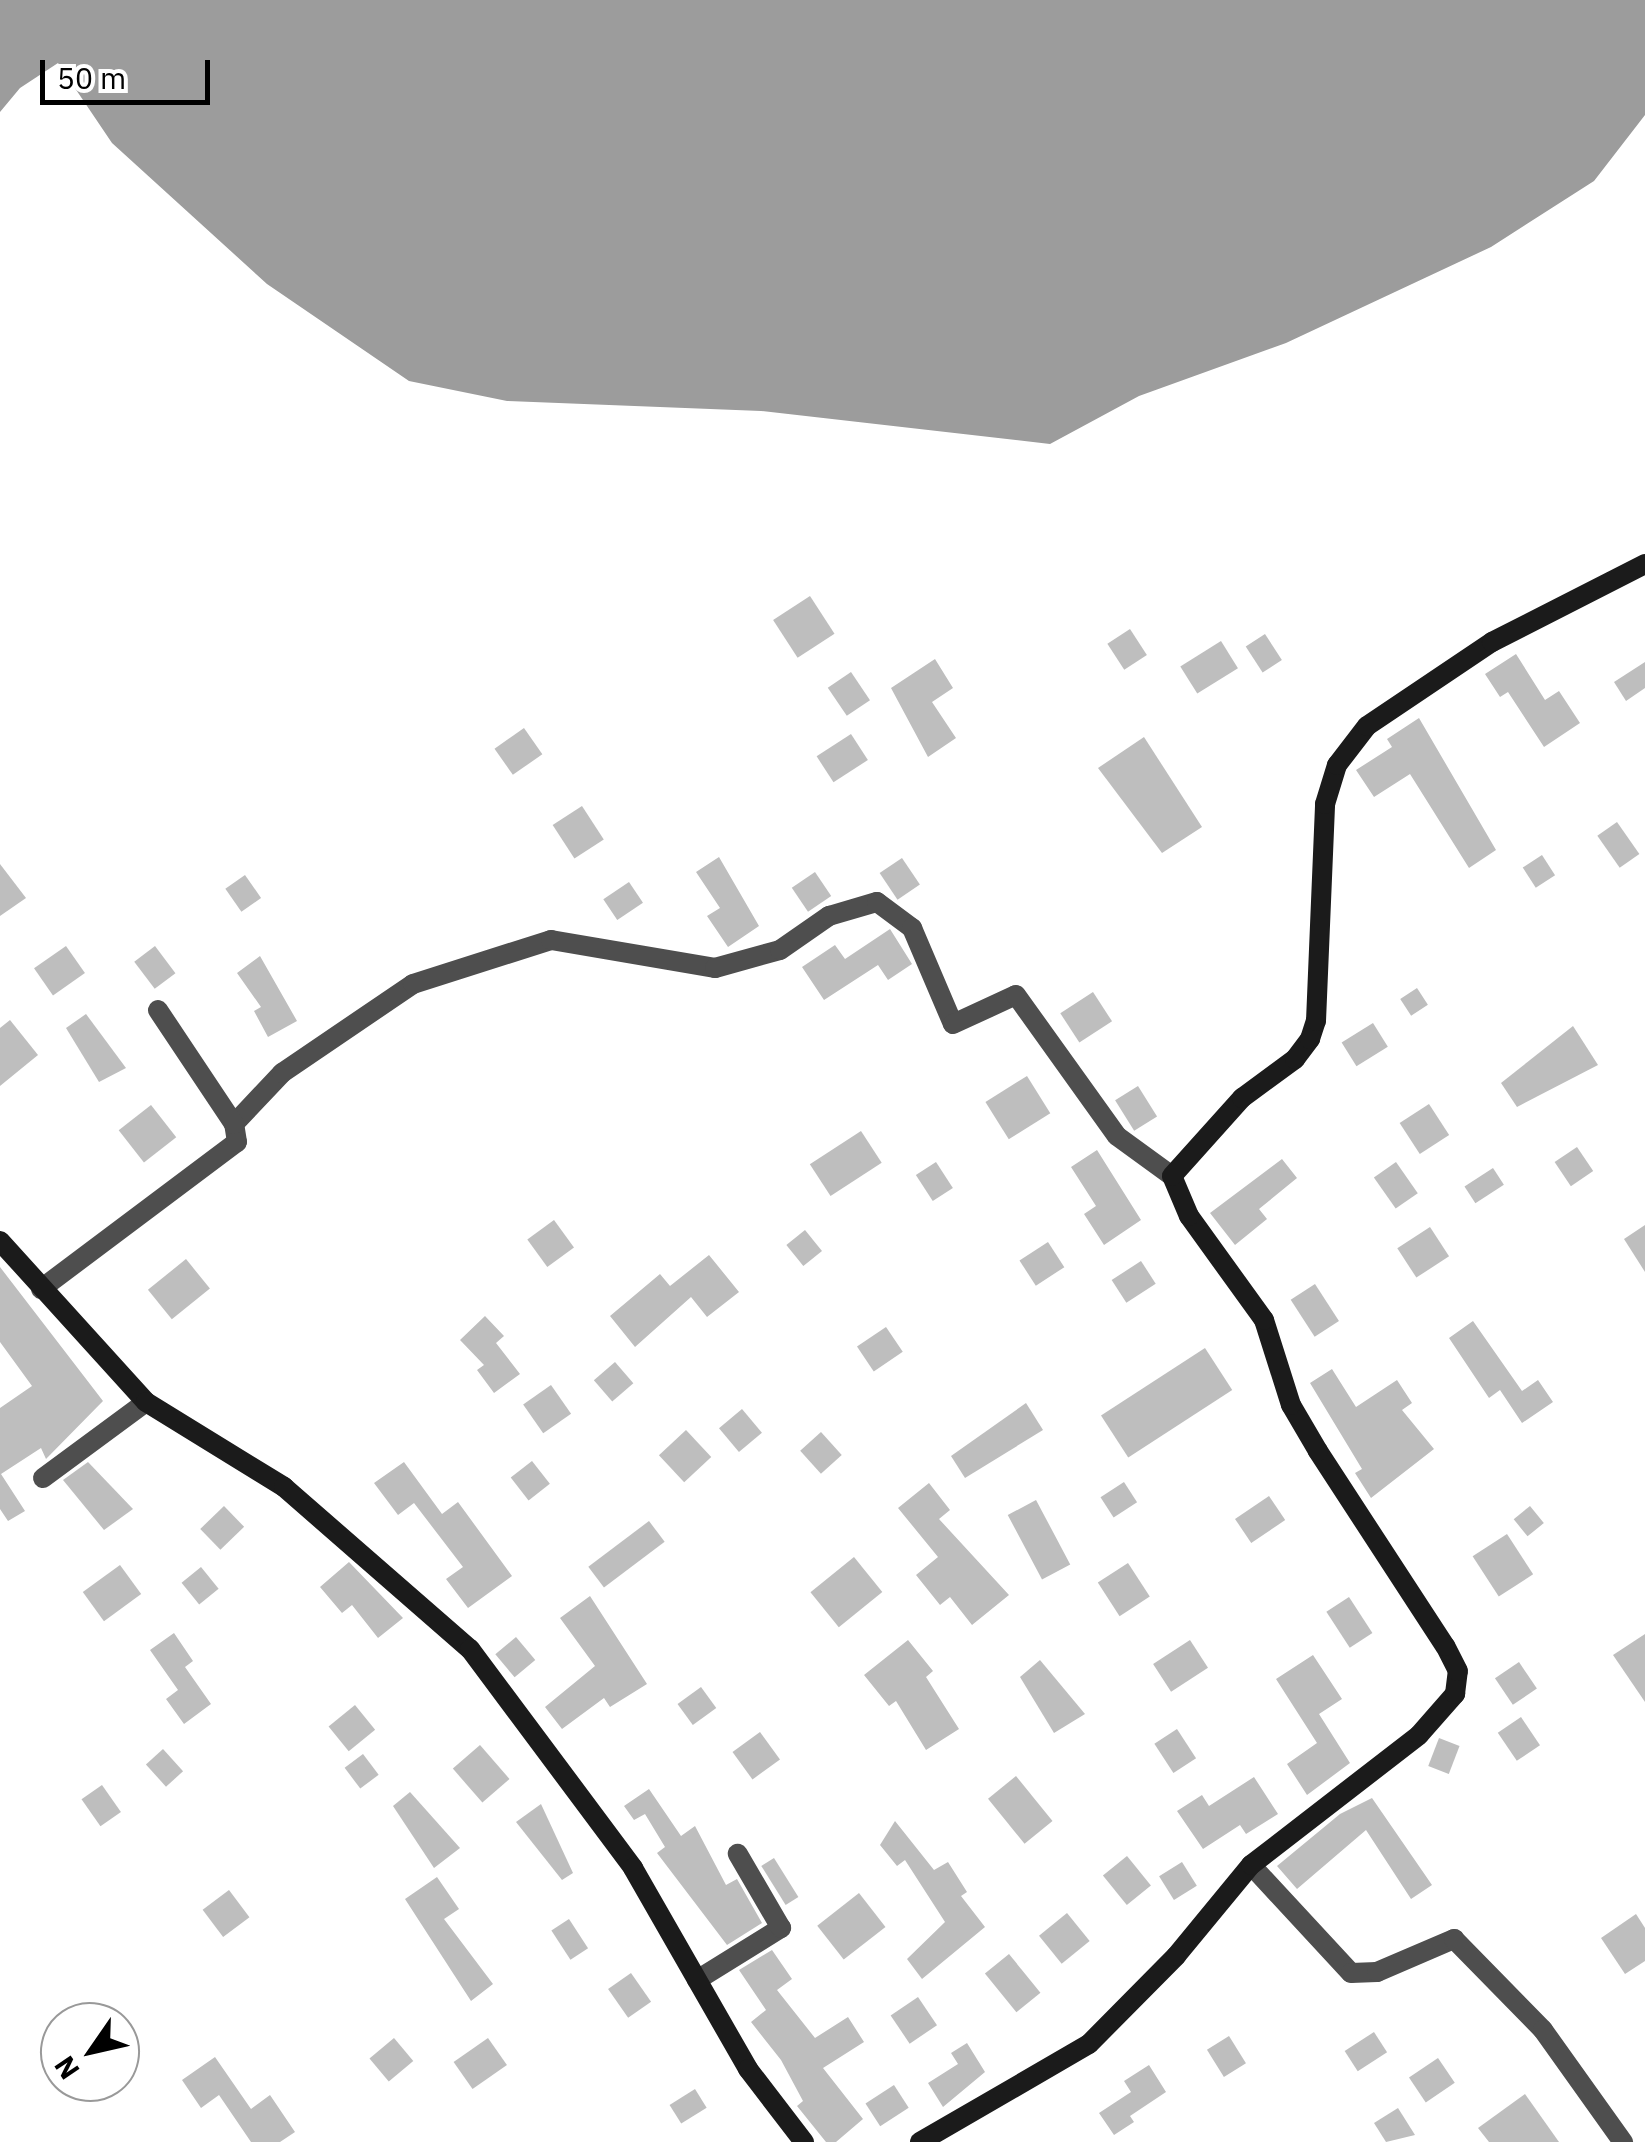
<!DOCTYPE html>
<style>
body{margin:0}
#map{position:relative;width:1645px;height:2142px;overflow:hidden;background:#fff;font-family:"IBM Plex Sans",sans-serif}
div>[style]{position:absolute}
.water>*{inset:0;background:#9c9c9c}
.building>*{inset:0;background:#bebebe;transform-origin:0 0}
.street>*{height:20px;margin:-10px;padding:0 10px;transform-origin:10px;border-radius:10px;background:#4e4e4e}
.secondary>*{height:20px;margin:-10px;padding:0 10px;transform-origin:10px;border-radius:10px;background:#1b1b1b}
span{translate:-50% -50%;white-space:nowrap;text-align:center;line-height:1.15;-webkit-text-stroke:8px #fff;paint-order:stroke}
.north{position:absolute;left:40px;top:2002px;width:100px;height:100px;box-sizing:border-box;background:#fff;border:2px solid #999;border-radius:50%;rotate:236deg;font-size:28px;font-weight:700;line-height:40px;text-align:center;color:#000}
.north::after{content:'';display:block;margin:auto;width:35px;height:45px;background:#000;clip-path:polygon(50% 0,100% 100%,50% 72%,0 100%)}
.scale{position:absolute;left:40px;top:60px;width:170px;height:45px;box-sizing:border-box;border:5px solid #000;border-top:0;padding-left:12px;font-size:30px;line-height:35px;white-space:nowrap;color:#000;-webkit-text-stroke:8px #fff;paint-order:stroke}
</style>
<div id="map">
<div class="water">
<i style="clip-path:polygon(0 0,1645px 0,1645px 115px,1594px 181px,1491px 247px,1286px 343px,1139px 396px,1050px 444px,761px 411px,507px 401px,409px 381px,267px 284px,112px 143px,58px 63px,20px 88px,0 112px)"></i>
</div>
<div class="building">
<i style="left:810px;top:596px;width:45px;height:44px;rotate:57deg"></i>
<i style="left:1130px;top:629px;width:31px;height:27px;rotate:57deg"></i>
<i style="left:1265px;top:634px;width:31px;height:23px;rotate:57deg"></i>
<i style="left:1221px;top:641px;width:32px;height:48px;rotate:58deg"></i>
<i style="clip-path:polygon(1516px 654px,1545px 700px,1559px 691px,1580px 723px,1544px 747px,1508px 692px,1500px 697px,1485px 674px)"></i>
<i style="clip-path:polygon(935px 659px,953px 688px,932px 702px,956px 738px,928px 757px,891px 688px)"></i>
<i style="clip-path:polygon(1645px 662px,1645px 688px,1626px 701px,1614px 682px)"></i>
<i style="left:851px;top:672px;width:34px;height:28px;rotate:56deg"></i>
<i style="clip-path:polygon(1419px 718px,1496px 850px,1469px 868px,1410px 774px,1374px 797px,1356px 770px,1392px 747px,1387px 739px)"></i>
<i style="left:524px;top:728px;width:32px;height:36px;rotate:55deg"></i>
<i style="left:851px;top:734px;width:31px;height:41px;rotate:57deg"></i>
<i style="clip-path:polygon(1144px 737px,1202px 827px,1162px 853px,1098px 768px)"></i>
<i style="left:582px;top:806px;width:40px;height:35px;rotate:57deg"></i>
<i style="left:1617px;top:822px;width:39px;height:24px;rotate:55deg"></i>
<i style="left:1542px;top:855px;width:24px;height:23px;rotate:57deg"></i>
<i style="clip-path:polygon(719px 857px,759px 926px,728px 947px,707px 916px,720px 908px,696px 872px)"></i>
<i style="left:902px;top:858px;width:32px;height:27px;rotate:56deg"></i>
<i style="clip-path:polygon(0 864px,26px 898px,0 916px)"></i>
<i style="left:815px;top:872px;width:29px;height:28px;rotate:56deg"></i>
<i style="left:245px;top:875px;width:28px;height:24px;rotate:55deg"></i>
<i style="left:629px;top:882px;width:25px;height:31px;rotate:56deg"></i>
<i style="clip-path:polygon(890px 929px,912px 964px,888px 980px,878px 965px,824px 1000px,802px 967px,835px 945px,845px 959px)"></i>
<i style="left:66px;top:946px;width:33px;height:39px;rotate:55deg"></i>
<i style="left:155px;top:946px;width:34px;height:26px;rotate:53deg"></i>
<i style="clip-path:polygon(260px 956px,297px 1021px,268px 1037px,254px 1011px,261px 1007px,237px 973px)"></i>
<i style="left:1417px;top:988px;width:20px;height:20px;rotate:57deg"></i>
<i style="left:1093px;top:992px;width:35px;height:39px;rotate:57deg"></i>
<i style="clip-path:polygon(86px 1014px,126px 1068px,99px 1082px,66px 1028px)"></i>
<i style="clip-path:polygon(10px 1020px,38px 1055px,0 1086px,0 1028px)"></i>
<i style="left:1373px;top:1023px;width:28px;height:37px;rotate:58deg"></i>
<i style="clip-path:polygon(1573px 1026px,1598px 1065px,1517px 1107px,1501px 1083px)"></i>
<i style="left:1027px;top:1076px;width:44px;height:49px;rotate:58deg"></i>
<i style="left:1138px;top:1086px;width:36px;height:27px;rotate:58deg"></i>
<i style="left:1429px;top:1104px;width:37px;height:35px;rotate:57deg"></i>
<i style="left:151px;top:1105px;width:41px;height:41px;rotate:52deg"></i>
<i style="left:861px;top:1131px;width:38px;height:61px;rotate:57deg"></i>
<i style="left:1577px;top:1147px;width:29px;height:27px;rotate:56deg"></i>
<i style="clip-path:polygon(1097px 1150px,1141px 1220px,1104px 1245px,1084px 1214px,1096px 1206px,1071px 1167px)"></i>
<i style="clip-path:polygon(1282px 1159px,1297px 1178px,1259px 1209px,1267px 1219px,1235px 1245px,1210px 1213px)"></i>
<i style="left:936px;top:1162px;width:31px;height:24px;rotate:57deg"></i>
<i style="left:1396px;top:1162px;width:38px;height:27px;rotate:55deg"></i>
<i style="left:1493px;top:1168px;width:20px;height:34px;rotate:57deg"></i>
<i style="left:554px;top:1220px;width:34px;height:33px;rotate:54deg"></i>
<i style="clip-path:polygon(1645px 1225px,1645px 1272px,1624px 1239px)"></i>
<i style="left:1430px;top:1227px;width:35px;height:39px;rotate:57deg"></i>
<i style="left:805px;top:1230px;width:27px;height:24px;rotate:51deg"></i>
<i style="left:1048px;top:1242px;width:30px;height:34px;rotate:57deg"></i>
<i style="clip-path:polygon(709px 1255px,739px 1292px,707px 1317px,691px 1297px,635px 1347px,610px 1316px,660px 1274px,670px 1286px)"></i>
<i style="left:186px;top:1259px;width:38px;height:49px;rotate:51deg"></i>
<i style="left:1141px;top:1261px;width:27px;height:35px;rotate:57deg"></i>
<i style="clip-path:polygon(0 1267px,103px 1401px,46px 1459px,41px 1448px,1px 1474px,25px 1511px,8px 1521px,0 1509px,0 1408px,32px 1386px,0 1342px)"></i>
<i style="left:1315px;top:1284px;width:44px;height:29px;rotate:57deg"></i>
<i style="clip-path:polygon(485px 1316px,504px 1336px,496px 1343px,520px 1374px,494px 1393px,477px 1370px,484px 1365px,460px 1340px)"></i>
<i style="clip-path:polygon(1473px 1321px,1522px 1391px,1538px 1380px,1553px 1402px,1522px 1423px,1500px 1390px,1489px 1398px,1449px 1338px)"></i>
<i style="left:886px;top:1327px;width:30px;height:35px;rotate:56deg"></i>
<i style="left:1205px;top:1348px;width:50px;height:124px;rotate:57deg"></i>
<i style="left:615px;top:1362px;width:28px;height:28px;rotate:49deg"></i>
<i style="clip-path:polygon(1332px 1369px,1356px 1407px,1397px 1380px,1412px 1403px,1402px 1410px,1434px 1449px,1371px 1498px,1355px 1473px,1362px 1469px,1310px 1383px)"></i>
<i style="left:551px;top:1385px;width:35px;height:34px;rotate:55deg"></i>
<i style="clip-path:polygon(1026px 1403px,1043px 1430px,965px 1478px,951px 1456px)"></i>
<i style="left:742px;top:1409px;width:31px;height:30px;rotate:50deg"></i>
<i style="left:686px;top:1430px;width:37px;height:37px;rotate:47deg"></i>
<i style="left:821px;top:1432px;width:31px;height:28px;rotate:48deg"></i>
<i style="left:532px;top:1461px;width:29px;height:27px;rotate:52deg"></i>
<i style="clip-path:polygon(88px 1462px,133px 1509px,104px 1530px,63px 1480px)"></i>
<i style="clip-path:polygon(404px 1462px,442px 1514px,458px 1502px,512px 1576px,468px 1608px,446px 1579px,463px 1567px,414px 1503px,398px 1515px,374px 1483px)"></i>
<i style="left:1124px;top:1482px;width:24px;height:28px;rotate:57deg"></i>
<i style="clip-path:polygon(929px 1483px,950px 1510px,939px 1519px,1009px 1595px,972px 1625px,950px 1597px,940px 1605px,916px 1575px,938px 1557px,898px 1508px)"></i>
<i style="left:1269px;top:1496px;width:29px;height:41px;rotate:56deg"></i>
<i style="left:1036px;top:1500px;width:73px;height:32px;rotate:62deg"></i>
<i style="left:224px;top:1506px;width:29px;height:33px;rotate:46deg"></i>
<i style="left:1530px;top:1506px;width:22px;height:21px;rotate:51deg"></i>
<i style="left:649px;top:1521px;width:26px;height:76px;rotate:53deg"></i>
<i style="left:1507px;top:1534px;width:48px;height:41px;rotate:57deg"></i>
<i style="left:854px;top:1557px;width:45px;height:56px;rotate:51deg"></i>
<i style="clip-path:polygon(349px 1562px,403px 1618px,378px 1638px,352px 1605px,342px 1613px,320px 1587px)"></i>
<i style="left:1128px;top:1563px;width:40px;height:36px;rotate:57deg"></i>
<i style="left:120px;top:1565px;width:36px;height:46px;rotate:54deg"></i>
<i style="left:201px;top:1567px;width:28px;height:25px;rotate:51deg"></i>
<i style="clip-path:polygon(590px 1596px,647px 1684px,610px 1707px,604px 1698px,562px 1729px,545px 1707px,595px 1666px,560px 1618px)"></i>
<i style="left:1349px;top:1597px;width:43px;height:27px;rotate:57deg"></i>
<i style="clip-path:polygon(174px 1633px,193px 1661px,185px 1667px,211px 1704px,184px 1724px,166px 1699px,178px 1690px,150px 1650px)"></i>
<i style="clip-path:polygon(1645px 1634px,1645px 1702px,1613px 1655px)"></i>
<i style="left:516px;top:1637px;width:30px;height:27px;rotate:50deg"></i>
<i style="clip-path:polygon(908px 1640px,933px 1671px,926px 1677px,959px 1729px,926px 1750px,896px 1701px,889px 1706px,864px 1675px)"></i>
<i style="left:1190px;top:1640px;width:33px;height:44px;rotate:57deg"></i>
<i style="clip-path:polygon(1313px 1655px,1342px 1699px,1319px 1714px,1350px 1763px,1307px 1795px,1287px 1764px,1317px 1743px,1276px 1679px)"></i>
<i style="clip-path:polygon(1040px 1660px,1085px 1714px,1054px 1733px,1020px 1677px)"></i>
<i style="left:1519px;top:1662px;width:32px;height:29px;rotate:56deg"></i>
<i style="left:701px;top:1687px;width:26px;height:29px;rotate:54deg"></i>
<i style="left:355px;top:1705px;width:32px;height:34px;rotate:51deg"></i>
<i style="left:1521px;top:1717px;width:34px;height:28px;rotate:56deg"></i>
<i style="left:1177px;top:1729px;width:35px;height:27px;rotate:57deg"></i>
<i style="left:760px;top:1732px;width:34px;height:34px;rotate:54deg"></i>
<i style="left:1439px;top:1738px;width:22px;height:30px;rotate:21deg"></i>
<i style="left:480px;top:1745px;width:45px;height:36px;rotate:49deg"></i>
<i style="left:163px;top:1749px;width:30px;height:23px;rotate:48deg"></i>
<i style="left:363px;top:1754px;width:26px;height:23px;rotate:53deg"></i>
<i style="left:1016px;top:1776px;width:58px;height:36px;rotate:51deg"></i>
<i style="clip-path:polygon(1254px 1777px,1278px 1814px,1246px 1834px,1240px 1825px,1203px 1849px,1177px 1811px,1202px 1795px,1209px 1806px)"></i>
<i style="left:102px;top:1785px;width:33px;height:25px;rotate:55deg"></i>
<i style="clip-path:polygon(649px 1789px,681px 1836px,695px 1826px,726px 1885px,737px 1879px,762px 1923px,727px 1945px,657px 1853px,665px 1847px,645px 1814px,634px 1820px,624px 1806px)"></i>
<i style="clip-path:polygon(410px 1792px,460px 1848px,434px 1868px,393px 1806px)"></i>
<i style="clip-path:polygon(1372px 1798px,1432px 1885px,1411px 1899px,1366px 1830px,1297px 1889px,1277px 1866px,1340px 1814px)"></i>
<i style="clip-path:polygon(541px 1804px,573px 1873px,562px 1880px,516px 1822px)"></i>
<i style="clip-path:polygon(895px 1821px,934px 1870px,948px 1862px,967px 1892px,961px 1896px,985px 1927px,922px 1979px,907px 1959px,945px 1922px,905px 1860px,897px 1866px,880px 1845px)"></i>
<i style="left:1127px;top:1856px;width:38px;height:31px;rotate:51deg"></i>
<i style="left:774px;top:1858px;width:46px;height:15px;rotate:58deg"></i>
<i style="left:1182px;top:1862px;width:28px;height:27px;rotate:58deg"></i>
<i style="clip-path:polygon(437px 1877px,459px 1909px,444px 1919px,493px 1984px,471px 2001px,405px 1899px)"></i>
<i style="left:229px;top:1890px;width:34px;height:33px;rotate:53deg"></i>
<i style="left:859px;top:1893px;width:43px;height:53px;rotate:52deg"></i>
<i style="left:1067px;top:1913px;width:36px;height:36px;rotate:51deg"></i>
<i style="clip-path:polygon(1636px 1914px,1645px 1928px,1645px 1961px,1625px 1974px,1601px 1938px)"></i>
<i style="left:569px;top:1919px;width:35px;height:21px;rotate:57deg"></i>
<i style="clip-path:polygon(772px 1950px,792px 1979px,777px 1990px,815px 2038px,848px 2017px,864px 2042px,823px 2068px,863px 2119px,836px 2142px,826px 2142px,797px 2106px,803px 2101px,781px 2060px,751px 2022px,766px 2010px,739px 1970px)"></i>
<i style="left:1009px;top:1954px;width:50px;height:31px;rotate:51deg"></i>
<i style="left:631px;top:1973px;width:35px;height:28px;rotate:55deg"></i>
<i style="left:918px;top:1997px;width:34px;height:33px;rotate:56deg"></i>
<i style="left:1374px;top:2032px;width:24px;height:35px;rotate:57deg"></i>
<i style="left:1229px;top:2036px;width:32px;height:26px;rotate:58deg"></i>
<i style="left:394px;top:2038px;width:30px;height:32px;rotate:50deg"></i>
<i style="left:488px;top:2038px;width:33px;height:42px;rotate:55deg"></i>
<i style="clip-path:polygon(967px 2043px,985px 2072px,943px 2107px,928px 2083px,958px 2064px,951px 2053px)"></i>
<i style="clip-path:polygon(215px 2057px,251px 2109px,270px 2095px,295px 2132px,280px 2142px,251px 2142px,219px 2095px,201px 2108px,182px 2080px)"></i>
<i style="left:1438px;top:2058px;width:30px;height:35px;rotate:56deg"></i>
<i style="clip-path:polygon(1149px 2065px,1166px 2092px,1130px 2116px,1134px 2122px,1114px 2135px,1099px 2113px,1131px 2092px,1124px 2081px)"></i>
<i style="left:894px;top:2085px;width:27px;height:34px;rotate:57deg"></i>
<i style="left:695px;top:2089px;width:22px;height:30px;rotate:58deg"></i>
<i style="clip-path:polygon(1525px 2094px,1559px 2142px,1489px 2142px,1478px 2128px)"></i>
<i style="clip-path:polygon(1398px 2108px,1415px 2135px,1386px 2142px,1374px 2123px)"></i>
</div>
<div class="street">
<i style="left:234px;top:1124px;width:70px;rotate:-46.7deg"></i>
<i style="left:282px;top:1073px;width:158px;rotate:-34.2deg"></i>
<i style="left:413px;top:984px;width:145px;rotate:-17.7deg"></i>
<i style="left:551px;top:940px;width:166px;rotate:9.7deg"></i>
<i style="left:715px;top:968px;width:67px;rotate:-15.5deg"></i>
<i style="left:780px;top:950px;width:60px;rotate:-34.8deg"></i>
<i style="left:829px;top:916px;width:50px;rotate:-16.3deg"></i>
<i style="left:877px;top:902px;width:44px;rotate:36.6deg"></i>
<i style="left:912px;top:928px;width:104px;rotate:66.9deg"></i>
<i style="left:953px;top:1024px;width:69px;rotate:-24.7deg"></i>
<i style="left:1016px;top:995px;width:173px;rotate:54.4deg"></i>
<i style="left:1117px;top:1136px;width:68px;rotate:36deg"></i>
<i style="left:41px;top:1289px;width:245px;rotate:-36.9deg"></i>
<i style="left:237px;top:1142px;width:18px;rotate:-99deg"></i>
<i style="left:234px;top:1124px;width:137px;rotate:-123.7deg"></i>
<i style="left:43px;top:1478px;width:128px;rotate:-36.4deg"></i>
<i style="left:1251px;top:1865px;width:147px;rotate:47.2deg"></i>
<i style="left:1351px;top:1973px;width:26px;rotate:-2deg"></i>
<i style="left:1377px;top:1972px;width:84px;rotate:-23.2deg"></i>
<i style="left:1454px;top:1939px;width:127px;rotate:45.6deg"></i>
<i style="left:1543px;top:2030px;width:138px;rotate:54.5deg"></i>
<i style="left:697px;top:1980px;width:99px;rotate:-31.8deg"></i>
<i style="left:781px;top:1928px;width:86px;rotate:-120.2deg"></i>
</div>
<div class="secondary">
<i style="left:0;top:1241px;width:217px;rotate:47.8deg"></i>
<i style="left:146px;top:1402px;width:162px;rotate:31.6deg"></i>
<i style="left:284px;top:1487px;width:247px;rotate:41.1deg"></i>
<i style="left:470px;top:1649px;width:273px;rotate:53.3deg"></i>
<i style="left:633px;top:1868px;width:232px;rotate:60.2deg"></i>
<i style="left:748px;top:2069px;width:92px;rotate:52.5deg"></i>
<i style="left:920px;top:2142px;width:195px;rotate:-30.1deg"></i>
<i style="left:1089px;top:2044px;width:124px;rotate:-45.3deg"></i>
<i style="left:1176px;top:1956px;width:118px;rotate:-50.5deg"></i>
<i style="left:1251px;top:1865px;width:212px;rotate:-37.7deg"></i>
<i style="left:1419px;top:1735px;width:55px;rotate:-48.7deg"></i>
<i style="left:1455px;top:1694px;width:23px;rotate:-83deg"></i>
<i style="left:1458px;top:1671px;width:28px;rotate:-117deg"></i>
<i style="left:1445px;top:1646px;width:233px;rotate:-123.1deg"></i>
<i style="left:1318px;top:1451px;width:53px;rotate:-120.4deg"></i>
<i style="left:1291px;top:1405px;width:89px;rotate:-107.6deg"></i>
<i style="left:1264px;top:1320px;width:128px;rotate:-125.8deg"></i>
<i style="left:1189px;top:1216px;width:43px;rotate:-113deg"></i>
<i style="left:1172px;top:1176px;width:105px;rotate:-48.1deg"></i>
<i style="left:1242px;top:1098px;width:66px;rotate:-36.3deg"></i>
<i style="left:1295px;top:1059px;width:25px;rotate:-53deg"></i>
<i style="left:1310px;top:1039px;width:19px;rotate:-72deg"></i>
<i style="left:1316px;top:1021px;width:217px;rotate:-87.6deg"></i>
<i style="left:1325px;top:804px;width:41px;rotate:-72.9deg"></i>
<i style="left:1337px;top:765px;width:49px;rotate:-52.4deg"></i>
<i style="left:1367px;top:726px;width:151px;rotate:-33.9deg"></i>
<i style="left:1492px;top:642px;width:172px;rotate:-27deg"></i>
</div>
<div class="north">N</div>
<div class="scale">50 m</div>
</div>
